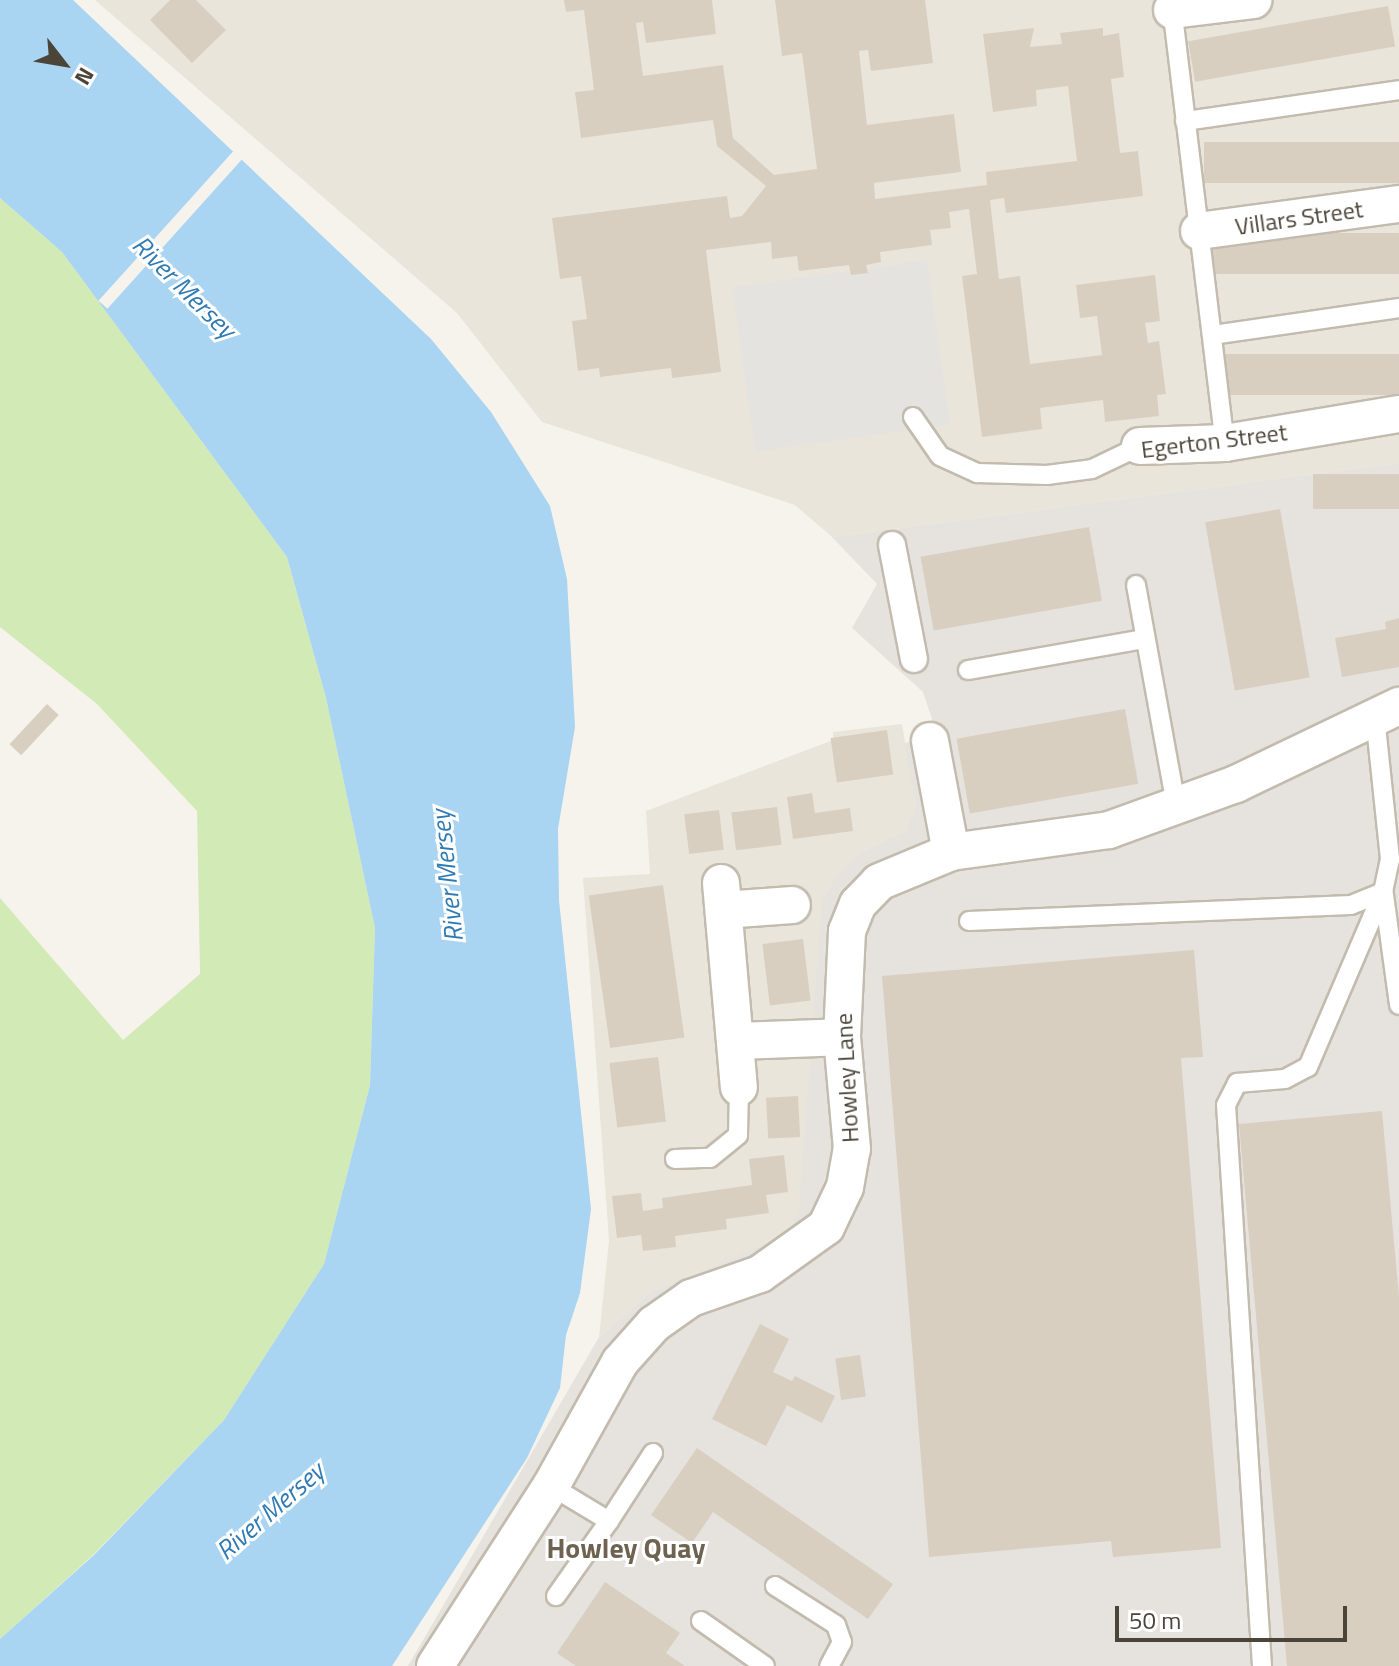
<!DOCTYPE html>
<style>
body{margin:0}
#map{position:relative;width:1399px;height:1666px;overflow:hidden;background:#f6f3ec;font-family:"Titillium Web",sans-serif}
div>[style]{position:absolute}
.residential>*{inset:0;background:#eae5da}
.industrial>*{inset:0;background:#e6e2dd}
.green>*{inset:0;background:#d2eab5}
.parking>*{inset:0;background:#e5e3e0;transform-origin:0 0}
.water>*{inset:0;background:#a9d4f2}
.pier>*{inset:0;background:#f6f3ec;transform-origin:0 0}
.building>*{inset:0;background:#d8cfc1;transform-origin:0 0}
.roads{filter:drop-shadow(2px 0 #c2bbae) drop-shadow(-2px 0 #c2bbae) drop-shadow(0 2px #c2bbae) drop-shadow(0 -2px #c2bbae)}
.service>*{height:18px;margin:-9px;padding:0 9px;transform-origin:9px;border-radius:9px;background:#fff}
.pedestrian>*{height:26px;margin:-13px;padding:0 13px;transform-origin:13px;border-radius:13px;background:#fff}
.minor>*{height:36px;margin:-18px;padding:0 18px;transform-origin:18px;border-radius:18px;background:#fff}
span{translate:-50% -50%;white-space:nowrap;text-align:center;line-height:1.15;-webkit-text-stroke:6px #fff;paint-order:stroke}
.street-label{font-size:24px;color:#4b4439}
.water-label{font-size:26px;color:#2e7ab2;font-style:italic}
.quarter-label{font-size:28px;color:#6e6250;font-weight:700}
.north{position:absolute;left:24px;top:24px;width:80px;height:80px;-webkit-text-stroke:6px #fff;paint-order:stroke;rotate:121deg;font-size:22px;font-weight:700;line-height:32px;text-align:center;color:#4b4439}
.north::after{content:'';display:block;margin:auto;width:28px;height:36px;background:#4b4439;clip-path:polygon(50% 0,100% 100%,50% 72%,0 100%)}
.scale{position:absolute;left:1115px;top:1606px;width:232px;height:36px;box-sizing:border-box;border:4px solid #4b4439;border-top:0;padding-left:10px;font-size:24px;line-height:28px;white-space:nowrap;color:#4b4439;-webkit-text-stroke:6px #fff;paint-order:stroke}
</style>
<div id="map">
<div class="residential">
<i style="clip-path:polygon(95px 0,1399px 0,1399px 463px,832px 537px,795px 505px,542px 422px,457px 313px)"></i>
<i style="clip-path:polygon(902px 724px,916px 806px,905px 831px,863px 851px,799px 1209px,788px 1235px,652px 1291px,599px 1337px,609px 1241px,583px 878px,650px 874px,646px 811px,833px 740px,833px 732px)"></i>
</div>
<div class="industrial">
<i style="clip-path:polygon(1399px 463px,1399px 1666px,408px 1666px,599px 1337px,652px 1291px,787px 1235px,799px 1209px,822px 902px,836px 877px,863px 851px,905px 831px,916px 806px,904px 743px,938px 737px,923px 692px,852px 628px,877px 584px,832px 537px)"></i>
</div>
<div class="green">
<i style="clip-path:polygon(0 198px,62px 252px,287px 557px,326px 698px,375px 928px,370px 1085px,324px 1264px,224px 1420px,93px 1555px,0 1639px,0 898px,123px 1040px,200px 974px,197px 811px,97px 704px,0 627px)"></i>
</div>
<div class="parking">
<i style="left:927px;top:260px;width:166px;height:197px;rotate:82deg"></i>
</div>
<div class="water">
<i style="clip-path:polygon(0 0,73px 0,431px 339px,491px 412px,550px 506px,567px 579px,575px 727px,558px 829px,559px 900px,591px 1209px,580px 1293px,566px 1335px,560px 1388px,527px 1458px,392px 1666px,0 1666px,0 1639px,94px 1555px,224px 1420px,324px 1264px,370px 1085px,375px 928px,326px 698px,287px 557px,62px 252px,0 198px)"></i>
</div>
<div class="pier">
<i style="left:237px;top:147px;width:12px;height:207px;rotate:42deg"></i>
</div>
<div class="building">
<i style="clip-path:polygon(170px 0,196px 0,226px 30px,192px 63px,150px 20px)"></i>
<i style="clip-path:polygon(564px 0,712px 0,716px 34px,646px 43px,643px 22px,636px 23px,643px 76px,723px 65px,733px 138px,774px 175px,817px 169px,802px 53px,782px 56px,775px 0,925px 0,933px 63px,871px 71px,868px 50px,859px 51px,867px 125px,954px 114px,961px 172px,874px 183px,875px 199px,987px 185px,986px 172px,1077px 161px,1068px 86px,1036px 90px,1037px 106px,993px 112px,983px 34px,1034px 28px,1030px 47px,1062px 44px,1060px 33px,1103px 28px,1103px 36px,1119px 33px,1124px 77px,1111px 79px,1120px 153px,1138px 151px,1143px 196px,1006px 213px,1004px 198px,990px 200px,999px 279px,1020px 276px,1030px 364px,1102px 355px,1097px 316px,1080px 318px,1076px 285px,1155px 275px,1160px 321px,1145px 323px,1148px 343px,1159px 341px,1166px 394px,1157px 395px,1159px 416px,1105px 422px,1103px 400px,1040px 408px,1042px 429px,982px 437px,962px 276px,977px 274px,969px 209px,949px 212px,951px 228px,930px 230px,932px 245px,880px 252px,881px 262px,866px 265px,868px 273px,851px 275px,849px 265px,799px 271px,797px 256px,772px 259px,771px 242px,706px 250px,721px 372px,672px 378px,671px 368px,600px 377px,599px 368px,578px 371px,572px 321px,587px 319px,581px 276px,560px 279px,552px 218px,727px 196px,730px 218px,742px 216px,766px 186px,717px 146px,713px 120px,581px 138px,575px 92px,594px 90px,584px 10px,566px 12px)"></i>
<i style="left:1388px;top:6px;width:41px;height:203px;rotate:80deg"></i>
<i style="left:1399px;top:142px;width:41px;height:195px;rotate:90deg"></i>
<i style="left:1399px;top:233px;width:41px;height:192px;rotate:90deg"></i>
<i style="left:1399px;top:354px;width:41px;height:177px;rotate:90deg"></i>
<i style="left:1399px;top:474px;width:35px;height:86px;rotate:90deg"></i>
<i style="left:1280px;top:509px;width:171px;height:76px;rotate:80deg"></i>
<i style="left:1089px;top:527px;width:75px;height:171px;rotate:80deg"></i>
<i style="clip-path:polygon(1399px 618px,1399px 667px,1342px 677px,1335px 638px,1386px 629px,1385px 622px)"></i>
<i style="left:47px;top:704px;width:16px;height:55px;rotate:43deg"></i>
<i style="left:1125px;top:709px;width:76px;height:171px;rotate:80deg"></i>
<i style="left:887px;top:730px;width:45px;height:57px;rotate:82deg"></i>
<i style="clip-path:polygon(812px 793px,815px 813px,850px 808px,853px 831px,793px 839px,787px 797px)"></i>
<i style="left:777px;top:807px;width:38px;height:46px;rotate:83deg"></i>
<i style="left:719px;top:810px;width:40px;height:35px;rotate:83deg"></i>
<i style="left:663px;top:885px;width:154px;height:75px;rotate:82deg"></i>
<i style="left:803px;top:939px;width:62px;height:41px;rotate:83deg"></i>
<i style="clip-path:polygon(1194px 950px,1203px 1057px,1181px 1058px,1221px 1548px,1113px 1557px,1111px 1541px,929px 1557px,882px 976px)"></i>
<i style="left:658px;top:1057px;width:65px;height:49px;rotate:83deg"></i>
<i style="left:798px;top:1096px;width:41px;height:32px;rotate:87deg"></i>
<i style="clip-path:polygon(1382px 1111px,1399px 1297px,1399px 1666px,1287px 1666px,1239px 1124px)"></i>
<i style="clip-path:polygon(784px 1155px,788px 1192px,766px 1195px,769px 1213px,726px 1219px,727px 1229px,675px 1236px,676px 1247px,643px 1251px,641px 1235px,617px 1238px,612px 1196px,641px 1193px,643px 1211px,663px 1208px,662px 1198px,752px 1185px,749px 1159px)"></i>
<i style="clip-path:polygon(760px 1324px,789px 1339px,773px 1372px,792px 1381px,795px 1376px,835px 1396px,822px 1423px,787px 1405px,766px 1446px,712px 1419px)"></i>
<i style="left:860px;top:1355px;width:42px;height:25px;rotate:82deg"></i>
<i style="clip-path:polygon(697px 1448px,893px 1584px,868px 1619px,713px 1512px,692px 1543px,651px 1515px)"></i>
<i style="clip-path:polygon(605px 1582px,680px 1633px,666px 1653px,685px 1666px,576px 1666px,557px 1653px)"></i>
</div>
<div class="roads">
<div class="service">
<i style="left:1172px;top:7px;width:439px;rotate:83.1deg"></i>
<i style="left:1185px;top:121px;width:216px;rotate:-8.2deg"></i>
<i style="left:1212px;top:335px;width:189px;rotate:-8.2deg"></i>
<i style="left:913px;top:417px;width:47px;rotate:55.3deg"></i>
<i style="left:940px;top:456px;width:41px;rotate:24.7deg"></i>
<i style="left:977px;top:473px;width:70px;rotate:1.6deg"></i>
<i style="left:1047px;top:475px;width:45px;rotate:-7.6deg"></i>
<i style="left:1092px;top:469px;width:53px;rotate:-25.6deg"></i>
<i style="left:1136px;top:585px;width:225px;rotate:79.7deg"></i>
<i style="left:968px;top:670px;width:179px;rotate:-10deg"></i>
<i style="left:1384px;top:895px;width:111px;rotate:82.2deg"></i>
<i style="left:969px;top:921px;width:382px;rotate:-2.4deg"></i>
<i style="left:1351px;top:905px;width:35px;rotate:-22deg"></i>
<i style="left:1383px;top:892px;width:34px;rotate:-78deg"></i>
<i style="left:1390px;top:859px;width:143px;rotate:-96deg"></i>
<i style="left:675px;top:1159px;width:35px;rotate:-2deg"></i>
<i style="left:710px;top:1158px;width:36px;rotate:-39deg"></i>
<i style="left:738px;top:1135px;width:48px;rotate:-88.8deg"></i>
<i style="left:551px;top:1486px;width:68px;rotate:31.1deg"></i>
<i style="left:609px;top:1521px;width:92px;rotate:125.2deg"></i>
<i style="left:609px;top:1521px;width:81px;rotate:-57.1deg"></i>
<i style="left:775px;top:1586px;width:72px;rotate:32.6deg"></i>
<i style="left:836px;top:1625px;width:18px;rotate:71deg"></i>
<i style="left:842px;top:1642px;width:27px;rotate:118deg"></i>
<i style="left:701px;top:1621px;width:78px;rotate:35.1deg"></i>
<i style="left:1262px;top:1666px;width:562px;rotate:-93.67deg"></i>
<i style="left:1226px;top:1105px;width:25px;rotate:-63deg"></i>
<i style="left:1237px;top:1083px;width:48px;rotate:-4.8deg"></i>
<i style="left:1285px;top:1079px;width:26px;rotate:-28deg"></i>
<i style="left:1308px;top:1067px;width:190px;rotate:-66.8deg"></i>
</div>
<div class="pedestrian">
<i style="left:892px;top:545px;width:116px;rotate:79.1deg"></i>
</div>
<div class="minor">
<i style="left:1172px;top:10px;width:82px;rotate:-7deg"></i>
<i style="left:1199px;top:231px;width:202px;rotate:-7.7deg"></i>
<i style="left:1140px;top:446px;width:85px;rotate:-2deg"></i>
<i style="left:1225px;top:443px;width:176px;rotate:-9.5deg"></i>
<i style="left:930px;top:741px;width:113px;rotate:79.3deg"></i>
<i style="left:721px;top:883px;width:205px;rotate:85deg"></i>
<i style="left:724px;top:910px;width:68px;rotate:-4.2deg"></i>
<i style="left:735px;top:1041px;width:107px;rotate:-2.1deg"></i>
<i style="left:435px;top:1666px;width:214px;rotate:-57.2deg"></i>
<i style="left:551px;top:1486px;width:142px;rotate:-60.9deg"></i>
<i style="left:620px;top:1362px;width:51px;rotate:-48.2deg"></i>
<i style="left:654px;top:1324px;width:45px;rotate:-35.1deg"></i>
<i style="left:691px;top:1298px;width:73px;rotate:-19.2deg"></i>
<i style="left:760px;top:1274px;width:81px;rotate:-35.5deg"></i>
<i style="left:826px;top:1227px;width:44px;rotate:-64.6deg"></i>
<i style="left:845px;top:1187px;width:39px;rotate:-80deg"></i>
<i style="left:852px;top:1149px;width:112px;rotate:-95.1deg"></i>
<i style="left:842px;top:1037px;width:106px;rotate:-87.3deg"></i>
<i style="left:847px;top:931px;width:29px;rotate:-68deg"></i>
<i style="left:858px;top:904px;width:30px;rotate:-46deg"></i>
<i style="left:879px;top:882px;width:78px;rotate:-22.6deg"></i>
<i style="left:951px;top:852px;width:160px;rotate:-7.9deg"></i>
<i style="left:1109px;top:830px;width:135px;rotate:-19.9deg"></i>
<i style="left:1236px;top:784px;width:181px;rotate:-25.6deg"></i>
</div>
</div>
<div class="street-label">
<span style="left:1299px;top:218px;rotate:-8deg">Villars Street</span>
<span style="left:1214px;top:441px;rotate:-7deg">Egerton Street</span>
<span style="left:847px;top:1078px;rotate:-93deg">Howley Lane</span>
</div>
<div class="water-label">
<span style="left:184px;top:287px;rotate:45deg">River Mersey</span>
<span style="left:447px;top:876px;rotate:-96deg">River Mersey</span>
<span style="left:270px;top:1511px;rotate:-41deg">River Mersey</span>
</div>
<div class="quarter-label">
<span style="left:626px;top:1548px">Howley Quay</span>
</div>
<div class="north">N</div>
<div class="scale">50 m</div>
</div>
